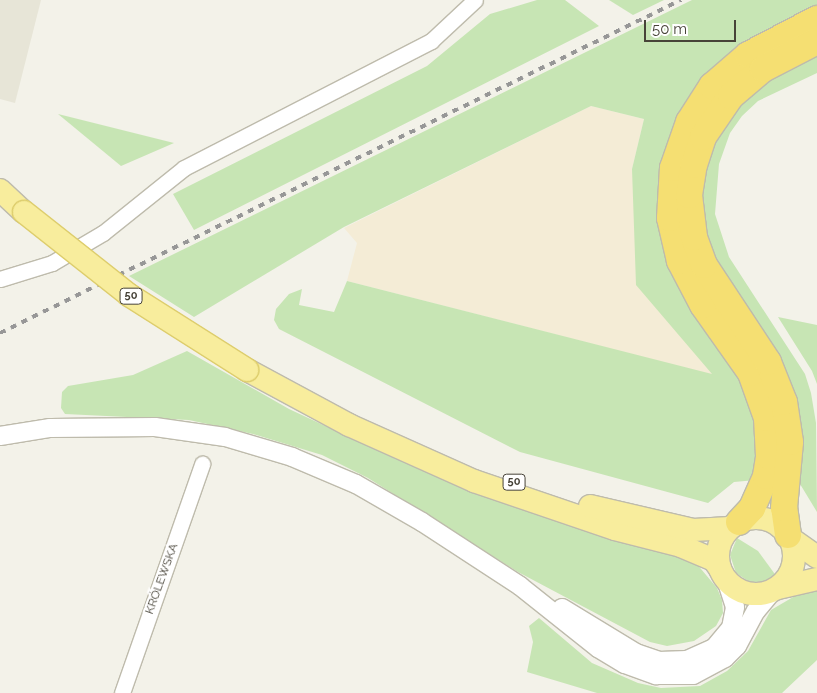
<!DOCTYPE html>
<meta charset="utf-8">
<style>
body{margin:0}
#map{position:relative;width:817px;height:693px;overflow:hidden;background:#f3f2e9;font-family:Raleway,sans-serif}
div>[style]{position:absolute}
.residential>*{inset:0;background:#e7e5d7}
.commercial>*{inset:0;background:#f4ecd6}
.green>*{inset:0;background:#c7e5b4}
.roads{filter:drop-shadow(1px 0 #bebbac) drop-shadow(-1px 0 #bebbac) drop-shadow(0 1px #bebbac) drop-shadow(0 -1px #bebbac)}
.minor>*{height:15px;margin:-7.5px;padding:0 7.5px;transform-origin:7.5px;border-radius:7.5px;background:#fff}
.tertiary>*{height:18px;margin:-9px;padding:0 9px;transform-origin:9px;border-radius:9px;background:#fff}
.primary>*{height:22px;margin:-11px;padding:0 11px;transform-origin:11px;border-radius:11px;background:#f8ed9d}
.primary>.ring{margin:-11px;padding:0;box-sizing:content-box;background:none;border:22px solid #f8ed9d;border-radius:50%}
.motorway>*{height:26px;margin:-13px;padding:0 13px;transform-origin:13px;border-radius:13px;background:#f5df72}
.rail>*{height:4px;margin-top:-2px;transform-origin:0;background:repeating-linear-gradient(90deg,#979797 0 6px,transparent 0 12px)}
.bridges{filter:drop-shadow(1px 0 #ddcd6d) drop-shadow(-1px 0 #ddcd6d) drop-shadow(0 1px #ddcd6d) drop-shadow(0 -1px #ddcd6d)}
.primary-bridge>*{height:22px;margin:-11px;padding:0 11px;transform-origin:11px;border-radius:11px;background:#f8ed9d}
span{translate:-50% -50%;white-space:nowrap;text-align:center;line-height:1.15;-webkit-text-stroke:4px #fff;paint-order:stroke}
.shield-label span{padding:1px 4px;background:#fff;border:1px solid;border-radius:4px;-webkit-text-stroke-width:0}
.shield-label{font-size:11px;color:#474338;font-weight:700}
.street-label{font-size:12px;color:#474338}
.scale{position:absolute;left:644px;top:20px;width:92px;height:22px;box-sizing:border-box;border:2px solid #474338;border-top:0;padding-left:6px;font-size:15px;line-height:18px;white-space:nowrap;color:#474338;-webkit-text-stroke:4px #fff;paint-order:stroke}
</style>
<div id="map">
<div class="residential">
<i style="clip-path:polygon(0 0,41px 0,15px 103px,0 99px)"></i>
</div>
<div class="commercial">
<i style="clip-path:polygon(591px 106px,644px 119px,632px 169px,713px 375px,347px 281px,357px 243px,344px 228px)"></i>
</div>
<div class="green">
<i style="clip-path:polygon(537px 0,565px 0,599px 26px,194px 230px,173px 194px,427px 66px,490px 14px)"></i>
<i style="clip-path:polygon(609px 0,664px 0,633px 15px)"></i>
<i style="clip-path:polygon(692px 0,817px 0,817px 11px,676px 126px,726px 349px,758px 415px,756px 480px,734px 482px,708px 503px,520px 452px,279px 329px,274px 320px,276px 309px,289px 294px,302px 289px,299px 305px,334px 312px,347px 281px,712px 374px,636px 285px,632px 169px,644px 119px,591px 106px,344px 227px,194px 317px,129px 276px)"></i>
<i style="clip-path:polygon(817px 51px,817px 73px,758px 101px,742px 116px,730px 133px,719px 164px,715px 214px,729px 257px,805px 374px,811px 393px,816px 423px,817px 512px,800px 484px,794px 484px,703px 247px,700px 170px,708px 146px,752px 84px)"></i>
<i style="clip-path:polygon(58px 114px,174px 143px,121px 166px)"></i>
<i style="clip-path:polygon(778px 317px,817px 325px,817px 384px,812px 371px)"></i>
<i style="clip-path:polygon(187px 351px,289px 409px,396px 459px,477px 490px,696px 563px,717px 588px,722px 600px,723px 613px,716px 626px,694px 641px,667px 646px,650px 642px,518px 572px,368px 478px,322px 455px,253px 434px,189px 420px,65px 414px,61px 408px,62px 392px,68px 386px,133px 375px)"></i>
<i style="clip-path:polygon(737px 538px,758px 551px,777px 577px,760px 584px,751px 583px,736px 573px,730px 555px)"></i>
<i style="clip-path:polygon(817px 590px,817px 660px,782px 693px,597px 693px,527px 672px,533px 642px,529px 626px,539px 618px,592px 663px,638px 683px,661px 688px,700px 686px,727px 671px,748px 651px,771px 610px,800px 593px)"></i>
</div>
<div class="roads">
<div class="minor">
<i style="left:0;top:279px;width:54px;rotate:-17.1deg"></i>
<i style="left:52px;top:263px;width:59px;rotate:-30.5deg"></i>
<i style="left:103px;top:233px;width:104px;rotate:-38.7deg"></i>
<i style="left:184px;top:168px;width:278px;rotate:-27.2deg"></i>
<i style="left:431px;top:41px;width:60px;rotate:-43deg"></i>
<i style="left:122px;top:693px;width:243px;rotate:-70.7deg"></i>
</div>
<div class="tertiary">
<i style="left:0;top:436px;width:51px;rotate:-9.1deg"></i>
<i style="left:50px;top:428px;width:105px;rotate:-0.5deg"></i>
<i style="left:155px;top:427px;width:71px;rotate:8.1deg"></i>
<i style="left:225px;top:437px;width:70px;rotate:16.6deg"></i>
<i style="left:292px;top:457px;width:69px;rotate:22.9deg"></i>
<i style="left:356px;top:484px;width:76px;rotate:29.9deg"></i>
<i style="left:422px;top:522px;width:117px;rotate:33.1deg"></i>
<i style="left:520px;top:586px;width:100px;rotate:38.5deg"></i>
<i style="left:598px;top:648px;width:31px;rotate:31deg"></i>
<i style="left:625px;top:664px;width:33px;rotate:20deg"></i>
<i style="left:656px;top:675px;width:37px"></i>
<i style="left:693px;top:675px;width:36px;rotate:-28deg"></i>
<i style="left:725px;top:658px;width:17px;rotate:-45deg"></i>
<i style="left:737px;top:646px;width:40px;rotate:-62deg"></i>
<i style="left:756px;top:611px;width:26px;rotate:-50deg"></i>
<i style="left:562px;top:608px;width:87px;rotate:31.3deg"></i>
<i style="left:636px;top:653px;width:24px;rotate:19deg"></i>
<i style="left:659px;top:661px;width:28px;rotate:-2deg"></i>
<i style="left:687px;top:660px;width:30px;rotate:-24deg"></i>
<i style="left:714px;top:648px;width:26px;rotate:-50deg"></i>
<i style="left:731px;top:628px;width:21px;rotate:-79deg"></i>
<i style="left:735px;top:607px;width:29px;rotate:-108deg"></i>
</div>
<div class="primary">
<i style="left:0;top:190px;width:33px;rotate:43deg"></i>
<i style="left:247px;top:370px;width:116px;rotate:28.3deg"></i>
<i style="left:349px;top:425px;width:137px;rotate:24.1deg"></i>
<i style="left:474px;top:481px;width:149px;rotate:18.8deg"></i>
<i style="left:615px;top:529px;width:68px;rotate:14.4deg"></i>
<i style="left:681px;top:546px;width:36px;rotate:23deg"></i>
<i style="left:714px;top:560px;width:11px;rotate:56deg"></i>
<i style="left:590px;top:506px;width:106px;rotate:13.1deg"></i>
<i style="left:693px;top:530px;width:37px;rotate:-3deg"></i>
<i class="ring" style="left:718px;top:518px;width:54px;height:54px"></i>
<i style="left:790px;top:538px;width:33px;rotate:35deg"></i>
<i style="left:778px;top:588px;width:40px;rotate:-13deg"></i>
</div>
<div class="motorway">
<i style="left:739px;top:522px;width:19px;rotate:-47deg"></i>
<i style="left:752px;top:508px;width:35px;rotate:-66deg"></i>
<i style="left:766px;top:476px;width:20px;rotate:-81deg"></i>
<i style="left:769px;top:456px;width:38px;rotate:-93deg"></i>
<i style="left:767px;top:418px;width:48px;rotate:-109.6deg"></i>
<i style="left:751px;top:373px;width:83px;rotate:-125.2deg"></i>
<i style="left:703px;top:305px;width:50px;rotate:-117.6deg"></i>
<i style="left:680px;top:261px;width:44px;rotate:-103.1deg"></i>
<i style="left:670px;top:218px;width:50px;rotate:-86.6deg"></i>
<i style="left:673px;top:168px;width:49px;rotate:-70.8deg"></i>
<i style="left:689px;top:122px;width:43px;rotate:-57.4deg"></i>
<i style="left:712px;top:86px;width:48px;rotate:-40.7deg"></i>
<i style="left:748px;top:55px;width:78px;rotate:-27.6deg"></i>
<i style="left:788px;top:535px;width:27px;rotate:-98deg"></i>
<i style="left:784px;top:508px;width:66px;rotate:-84.8deg"></i>
<i style="left:790px;top:442px;width:40px;rotate:-98.5deg"></i>
<i style="left:784px;top:402px;width:43px;rotate:-111.8deg"></i>
<i style="left:768px;top:362px;width:116px;rotate:-123.4deg"></i>
<i style="left:704px;top:265px;width:30px;rotate:-110deg"></i>
<i style="left:694px;top:237px;width:42px;rotate:-96.8deg"></i>
<i style="left:689px;top:195px;width:30px;rotate:-81deg"></i>
<i style="left:694px;top:165px;width:29px;rotate:-72deg"></i>
<i style="left:703px;top:137px;width:50px;rotate:-55.7deg"></i>
<i style="left:731px;top:96px;width:42px;rotate:-40.2deg"></i>
<i style="left:763px;top:69px;width:61px;rotate:-27.4deg"></i>
</div>
</div>
<div class="rail">
<i style="left:0;top:333px;width:758px;rotate:-26.06deg"></i>
</div>
<div class="bridges">
<div class="primary-bridge">
<i style="left:24px;top:212px;width:134px;rotate:38.3deg"></i>
<i style="left:129px;top:295px;width:140px;rotate:32.4deg"></i>
</div>
</div>
<div class="shield-label">
<span style="left:131px;top:296px">50</span>
<span style="left:514px;top:482px">50</span>
</div>
<div class="street-label">
<span style="left:162px;top:579px;rotate:-70deg">KRÓLEWSKA</span>
</div>
<div class="scale">50 m</div>
</div>
